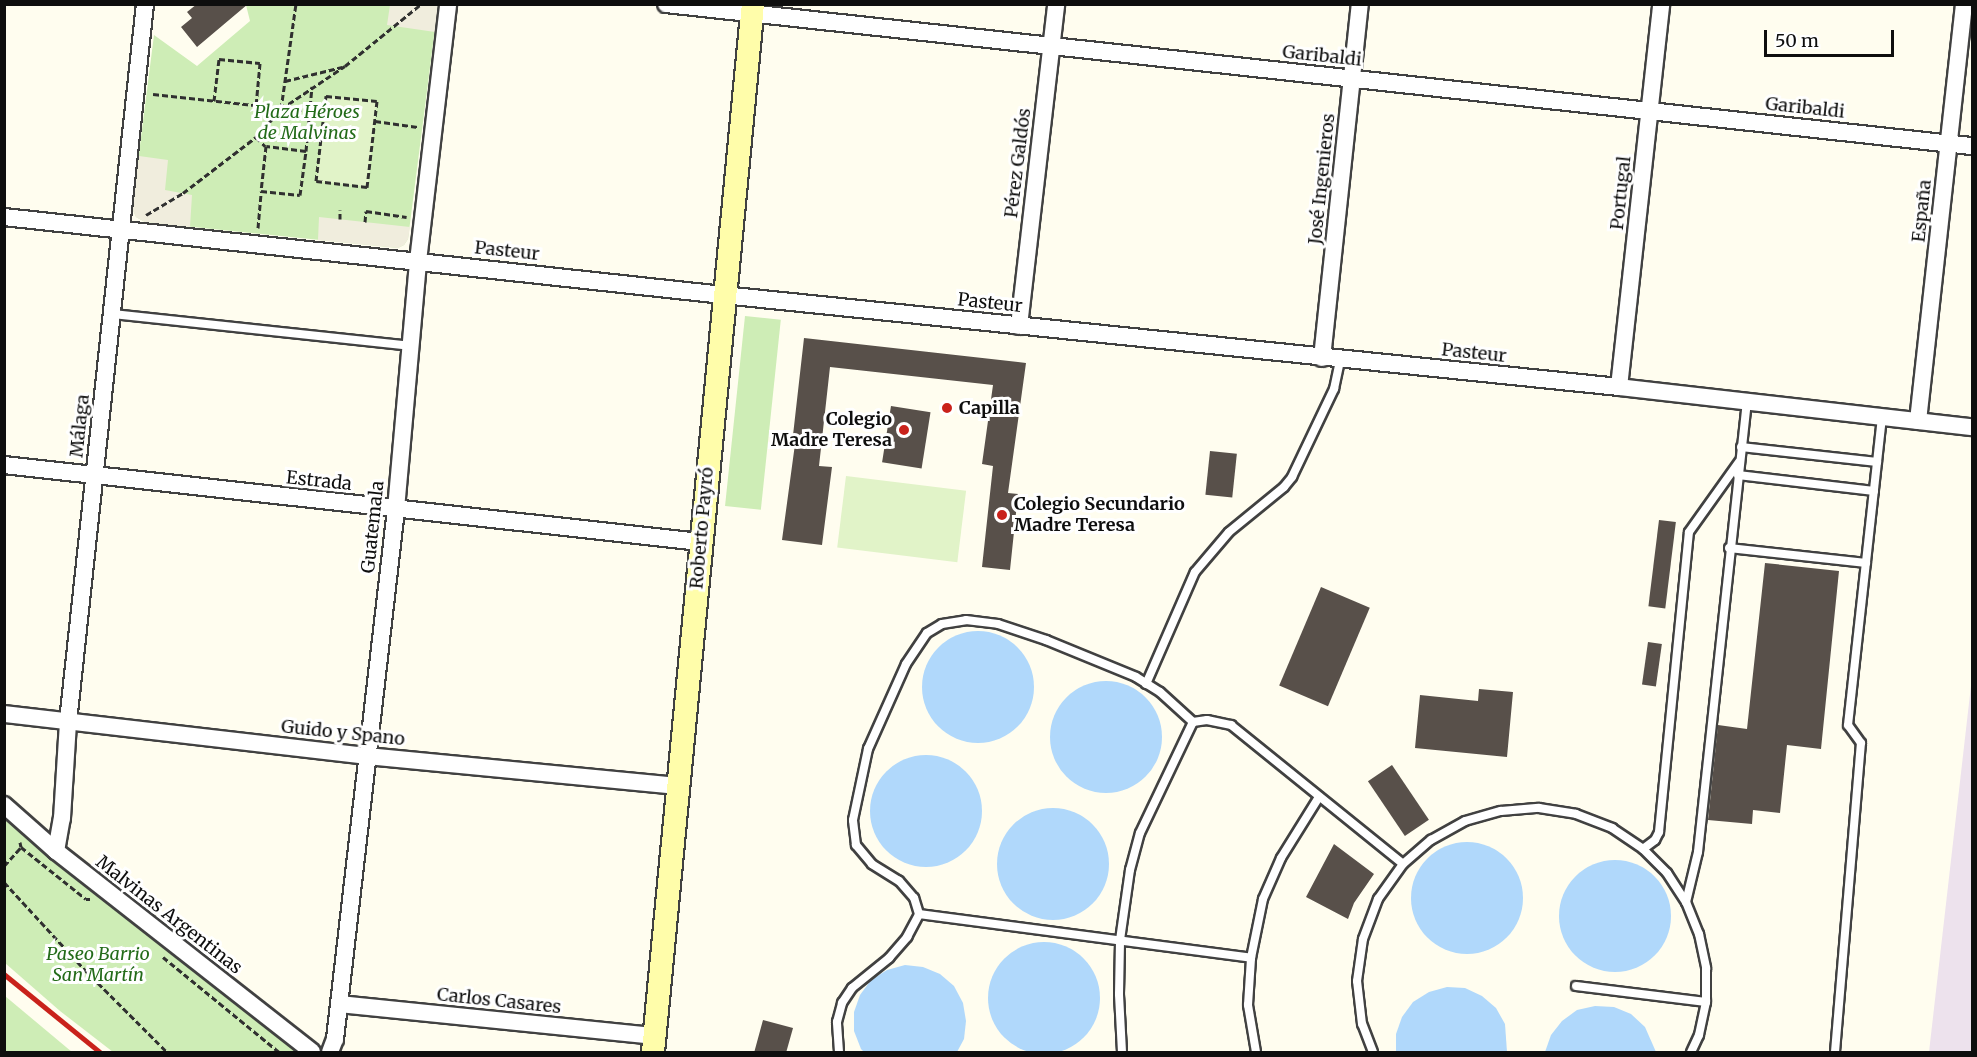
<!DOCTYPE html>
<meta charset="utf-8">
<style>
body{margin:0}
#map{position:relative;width:1977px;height:1057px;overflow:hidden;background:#fffdef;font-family:Merriweather,serif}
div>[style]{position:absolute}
.industrial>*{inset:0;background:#ede2ed}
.green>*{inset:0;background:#ceedb6;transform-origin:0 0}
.pitch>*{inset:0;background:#e1f3c8;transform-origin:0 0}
.plaza>*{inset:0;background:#f0eddd}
.water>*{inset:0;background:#b0d8fb}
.round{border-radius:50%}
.building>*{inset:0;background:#58504a;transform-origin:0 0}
.path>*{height:3px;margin-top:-1.5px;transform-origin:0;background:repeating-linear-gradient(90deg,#303030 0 6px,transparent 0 9px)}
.roads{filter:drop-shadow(2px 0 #414141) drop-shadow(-2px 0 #414141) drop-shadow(0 2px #414141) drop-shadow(0 -2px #414141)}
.lane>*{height:8px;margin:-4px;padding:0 4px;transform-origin:4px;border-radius:4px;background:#fff}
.street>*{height:16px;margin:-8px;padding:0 8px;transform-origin:8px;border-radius:8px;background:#fff}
.secondary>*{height:22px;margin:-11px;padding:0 11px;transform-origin:11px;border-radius:11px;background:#fffdaa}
.rail>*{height:4.5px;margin:-2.25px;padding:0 2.25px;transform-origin:2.25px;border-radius:2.25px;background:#c9221b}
.dots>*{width:16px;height:16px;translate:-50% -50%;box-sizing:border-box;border:3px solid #fff;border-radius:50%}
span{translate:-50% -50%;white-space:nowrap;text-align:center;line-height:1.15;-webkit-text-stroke:6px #fff;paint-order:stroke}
.street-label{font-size:18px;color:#0e0e0e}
.park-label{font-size:18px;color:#236b19;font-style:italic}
.poi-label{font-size:18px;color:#0e0e0e;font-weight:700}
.left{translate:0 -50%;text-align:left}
.right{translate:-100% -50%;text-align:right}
.frame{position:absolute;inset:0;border:6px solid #0e0e0e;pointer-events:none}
.scale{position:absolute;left:1764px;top:30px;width:130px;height:27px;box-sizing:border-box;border:3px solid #0e0e0e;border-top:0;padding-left:8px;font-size:18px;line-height:21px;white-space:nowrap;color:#0e0e0e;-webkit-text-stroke:4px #fff;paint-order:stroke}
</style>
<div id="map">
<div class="industrial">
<i style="clip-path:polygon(1972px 677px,1972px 1052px,1929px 1052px)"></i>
</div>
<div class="green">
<i style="clip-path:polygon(246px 5px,438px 5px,408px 239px,404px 245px,398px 248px,145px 222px,136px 217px,132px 208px,154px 35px,197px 66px,250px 21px)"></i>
<i style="left:745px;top:316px;width:36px;height:191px;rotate:6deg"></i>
<i style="clip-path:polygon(4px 812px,303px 1052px,113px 1052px,60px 1011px,5px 963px)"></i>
<i style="clip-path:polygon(4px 996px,5px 996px,72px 1052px,5px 1052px)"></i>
</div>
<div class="pitch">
<i style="left:326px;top:96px;width:51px;height:86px;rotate:6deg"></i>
<i style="left:846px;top:476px;width:121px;height:72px;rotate:7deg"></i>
</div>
<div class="plaza">
<i style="clip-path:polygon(390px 5px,438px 5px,435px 32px,387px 25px)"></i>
<i style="clip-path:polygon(139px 156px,168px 160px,165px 190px,192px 195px,190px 227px,145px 222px,136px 217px,132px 208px)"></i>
<i style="clip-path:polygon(319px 217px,410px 227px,408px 239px,404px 245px,398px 248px,318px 240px)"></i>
</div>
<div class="water">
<i class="round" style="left:922px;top:631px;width:112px;height:112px"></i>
<i class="round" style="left:1050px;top:681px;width:112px;height:112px"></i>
<i class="round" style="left:870px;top:755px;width:112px;height:112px"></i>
<i class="round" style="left:997px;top:808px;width:112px;height:112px"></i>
<i class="round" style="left:1411px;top:842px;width:112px;height:112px"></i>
<i class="round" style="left:1559px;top:860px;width:112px;height:112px"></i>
<i class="round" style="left:988px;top:942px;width:112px;height:112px"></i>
<i style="clip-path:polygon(905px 965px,923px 967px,940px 974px,954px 986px,963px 1003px,966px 1021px,964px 1039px,957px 1052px,864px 1052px,861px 1049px,854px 1031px,854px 1012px,860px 995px,871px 980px,887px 970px)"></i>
<i style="clip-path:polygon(1447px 987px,1465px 988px,1482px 996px,1496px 1008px,1505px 1024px,1507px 1052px,1396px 1052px,1396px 1034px,1402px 1017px,1413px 1002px,1429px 992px)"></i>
<i style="clip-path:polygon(1595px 1006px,1614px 1007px,1631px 1014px,1645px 1027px,1656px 1052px,1545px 1052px,1551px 1035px,1562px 1021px,1577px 1010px)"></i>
</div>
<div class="building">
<i style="clip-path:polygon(197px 4px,248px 4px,197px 47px,181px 27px,192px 18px,187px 12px)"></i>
<i style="clip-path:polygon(804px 338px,1026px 363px,1008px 493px,1018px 494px,1010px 570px,982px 567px,993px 466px,982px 464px,993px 385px,830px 367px,819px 466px,832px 467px,822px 545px,782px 540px,795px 444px,792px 444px)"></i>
<i style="left:891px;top:406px;width:40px;height:57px;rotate:9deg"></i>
<i style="left:1210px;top:451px;width:27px;height:44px;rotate:6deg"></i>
<i style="left:1659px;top:520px;width:17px;height:87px;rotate:7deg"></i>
<i style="clip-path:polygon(1765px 563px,1839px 571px,1821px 749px,1787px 745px,1780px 813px,1753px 810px,1752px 824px,1708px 820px,1718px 725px,1747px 729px)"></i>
<i style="left:1321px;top:587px;width:53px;height:107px;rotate:23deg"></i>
<i style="left:1648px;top:642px;width:14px;height:43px;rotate:8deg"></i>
<i style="clip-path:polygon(1479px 689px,1513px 692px,1507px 757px,1415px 748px,1420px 695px,1478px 701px)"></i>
<i style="left:1392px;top:765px;width:66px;height:29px;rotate:56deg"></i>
<i style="clip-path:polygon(1334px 844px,1374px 874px,1354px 903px,1348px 919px,1306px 897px)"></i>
<i style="clip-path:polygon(763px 1020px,793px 1028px,786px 1053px,754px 1053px)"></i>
</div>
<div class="path">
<i style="left:285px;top:81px;width:59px;rotate:-13.8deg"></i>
<i style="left:153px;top:94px;width:158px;rotate:6.2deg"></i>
<i style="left:326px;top:96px;width:51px;rotate:5.6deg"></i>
<i style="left:377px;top:101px;width:87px;rotate:96.6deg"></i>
<i style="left:367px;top:187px;width:51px;rotate:-173.3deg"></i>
<i style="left:316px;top:181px;width:86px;rotate:-83.3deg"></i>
<i style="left:214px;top:101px;width:42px;rotate:-83.2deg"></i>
<i style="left:219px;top:59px;width:41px;rotate:5.6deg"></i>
<i style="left:260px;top:63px;width:43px;rotate:95.3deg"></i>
<i style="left:281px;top:109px;width:106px;rotate:-81.9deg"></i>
<i style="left:375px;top:121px;width:43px;rotate:7.9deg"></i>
<i style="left:309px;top:131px;width:13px;rotate:4deg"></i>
<i style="left:256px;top:137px;width:13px;rotate:45deg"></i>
<i style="left:306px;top:151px;width:40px;rotate:-172.9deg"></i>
<i style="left:266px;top:146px;width:45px;rotate:96.3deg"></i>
<i style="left:261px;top:191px;width:39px;rotate:6deg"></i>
<i style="left:300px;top:195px;width:44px;rotate:-82.2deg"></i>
<i style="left:306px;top:151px;width:65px;rotate:-84.7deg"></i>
<i style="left:146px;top:215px;width:43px;rotate:-30.7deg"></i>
<i style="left:183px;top:193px;width:92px;rotate:-37.5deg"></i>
<i style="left:256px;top:137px;width:38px;rotate:-48deg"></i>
<i style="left:281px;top:109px;width:77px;rotate:-33.9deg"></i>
<i style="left:345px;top:66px;width:98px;rotate:-39.2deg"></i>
<i style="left:340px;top:219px;width:9px;rotate:-90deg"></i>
<i style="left:365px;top:222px;width:11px;rotate:-85deg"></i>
<i style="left:366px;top:211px;width:41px;rotate:8.3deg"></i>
<i style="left:258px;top:228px;width:37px;rotate:-85deg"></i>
<i style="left:20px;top:842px;width:5px;rotate:79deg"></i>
<i style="left:21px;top:847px;width:83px;rotate:38.7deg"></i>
<i style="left:86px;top:899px;width:4px"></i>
<i style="left:4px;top:866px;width:25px;rotate:-48deg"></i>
<i style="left:4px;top:882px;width:120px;rotate:47.4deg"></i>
<i style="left:85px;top:970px;width:116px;rotate:45deg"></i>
<i style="left:163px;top:957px;width:150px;rotate:39.3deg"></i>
</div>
<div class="roads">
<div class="lane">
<i style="left:112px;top:314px;width:300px;rotate:6.1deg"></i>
<i style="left:1741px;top:447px;width:137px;rotate:6.3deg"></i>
<i style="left:1738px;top:475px;width:137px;rotate:6.7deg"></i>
<i style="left:1729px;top:548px;width:138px;rotate:6.2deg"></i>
<i style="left:1146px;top:684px;width:122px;rotate:-66.4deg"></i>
<i style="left:1195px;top:572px;width:52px;rotate:-49.6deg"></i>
<i style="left:1229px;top:532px;width:71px;rotate:-39.3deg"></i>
<i style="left:1284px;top:487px;width:13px;rotate:-51deg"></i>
<i style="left:1292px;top:477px;width:98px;rotate:-64.5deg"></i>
<i style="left:1334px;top:389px;width:30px;rotate:-78deg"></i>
<i style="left:1643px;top:849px;width:15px;rotate:-37deg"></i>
<i style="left:1655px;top:840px;width:9px;rotate:-63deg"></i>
<i style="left:1659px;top:832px;width:301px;rotate:-84.3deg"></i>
<i style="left:1689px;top:532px;width:86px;rotate:-54.5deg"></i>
<i style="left:1686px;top:902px;width:51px;rotate:-76.5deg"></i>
<i style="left:1698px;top:852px;width:454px;rotate:-83.8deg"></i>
<i style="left:919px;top:914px;width:335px;rotate:7.5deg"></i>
<i style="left:1576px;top:986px;width:131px;rotate:7deg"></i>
<i style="left:839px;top:1052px;width:30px;rotate:-94deg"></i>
<i style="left:837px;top:1022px;width:20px;rotate:-75deg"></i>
<i style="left:842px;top:1003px;width:18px;rotate:-56deg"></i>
<i style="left:852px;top:988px;width:48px;rotate:-39deg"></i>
<i style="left:889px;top:958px;width:28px;rotate:-49deg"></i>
<i style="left:907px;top:937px;width:26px;rotate:-62deg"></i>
<i style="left:919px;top:914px;width:17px;rotate:-107deg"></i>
<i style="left:914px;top:898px;width:23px;rotate:-131deg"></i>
<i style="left:899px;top:881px;width:32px;rotate:-148deg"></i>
<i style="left:872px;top:864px;width:25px;rotate:-130deg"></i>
<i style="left:856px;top:845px;width:25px;rotate:-97deg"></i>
<i style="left:853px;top:820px;width:73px;rotate:-78.1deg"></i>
<i style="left:868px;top:749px;width:93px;rotate:-65.9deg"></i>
<i style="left:906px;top:664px;width:37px;rotate:-56deg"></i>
<i style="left:927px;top:633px;width:17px;rotate:-31deg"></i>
<i style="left:942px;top:624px;width:24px;rotate:-9deg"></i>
<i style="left:966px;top:620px;width:32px;rotate:7deg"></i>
<i style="left:998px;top:624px;width:51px;rotate:18.4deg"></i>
<i style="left:1046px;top:640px;width:97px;rotate:22.3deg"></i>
<i style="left:1136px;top:677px;width:28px;rotate:32deg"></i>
<i style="left:1160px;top:692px;width:45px;rotate:42.3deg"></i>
<i style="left:1122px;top:1052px;width:58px;rotate:-93deg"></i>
<i style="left:1119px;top:994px;width:54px;rotate:-88.9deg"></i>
<i style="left:1120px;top:940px;width:71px;rotate:-81.9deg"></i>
<i style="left:1130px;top:870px;width:38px;rotate:-75deg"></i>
<i style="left:1140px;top:833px;width:123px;rotate:-64.5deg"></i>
<i style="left:1193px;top:722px;width:14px;rotate:-8deg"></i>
<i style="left:1207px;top:720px;width:25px;rotate:12deg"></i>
<i style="left:1231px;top:725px;width:221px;rotate:38.9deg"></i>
<i style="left:1256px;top:1052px;width:48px;rotate:-99.7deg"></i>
<i style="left:1248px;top:1005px;width:47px;rotate:-86.3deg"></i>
<i style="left:1251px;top:958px;width:60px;rotate:-78.5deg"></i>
<i style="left:1263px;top:899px;width:45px;rotate:-66.3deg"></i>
<i style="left:1281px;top:858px;width:72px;rotate:-58.1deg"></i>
<i style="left:1373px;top:1052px;width:30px;rotate:-111deg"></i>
<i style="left:1362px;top:1024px;width:43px;rotate:-96.6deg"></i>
<i style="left:1357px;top:981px;width:42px;rotate:-81.9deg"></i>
<i style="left:1363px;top:939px;width:43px;rotate:-69.4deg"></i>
<i style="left:1378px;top:899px;width:43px;rotate:-54.5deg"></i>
<i style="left:1403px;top:864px;width:37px;rotate:-41deg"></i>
<i style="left:1431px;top:840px;width:39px;rotate:-29deg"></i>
<i style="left:1465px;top:821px;width:37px;rotate:-16deg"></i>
<i style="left:1501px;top:811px;width:38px;rotate:-5deg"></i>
<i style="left:1539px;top:808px;width:37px;rotate:9deg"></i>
<i style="left:1576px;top:814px;width:39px;rotate:21deg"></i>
<i style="left:1612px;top:828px;width:37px;rotate:34deg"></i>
<i style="left:1643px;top:849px;width:34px;rotate:45deg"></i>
<i style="left:1667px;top:873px;width:35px;rotate:57deg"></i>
<i style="left:1686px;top:902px;width:35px;rotate:68deg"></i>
<i style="left:1699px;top:934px;width:35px;rotate:78deg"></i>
<i style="left:1706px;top:968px;width:34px;rotate:90deg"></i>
<i style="left:1706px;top:1002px;width:34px;rotate:102deg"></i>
<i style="left:1699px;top:1035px;width:19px;rotate:115deg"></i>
<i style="left:1835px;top:1052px;width:310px;rotate:-85.2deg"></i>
<i style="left:1861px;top:743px;width:22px;rotate:-126deg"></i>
<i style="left:1848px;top:725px;width:310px;rotate:-83.7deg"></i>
</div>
<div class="street">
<i style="left:666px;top:4px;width:1314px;rotate:6.21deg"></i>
<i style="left:4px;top:217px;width:723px;rotate:6.19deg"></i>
<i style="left:723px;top:295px;width:901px;rotate:5.86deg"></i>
<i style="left:1619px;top:387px;width:355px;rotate:6.5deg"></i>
<i style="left:1019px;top:326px;width:324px;rotate:-83.4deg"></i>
<i style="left:1322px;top:358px;width:356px;rotate:-83.9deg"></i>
<i style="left:1619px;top:387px;width:385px;rotate:-83.7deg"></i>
<i style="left:1918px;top:421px;width:420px;rotate:-83.7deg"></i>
<i style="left:4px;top:465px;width:700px;rotate:6.31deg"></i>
<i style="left:4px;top:714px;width:365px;rotate:6.6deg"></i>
<i style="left:367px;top:756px;width:312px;rotate:5.5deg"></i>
<i style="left:4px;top:805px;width:69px;rotate:41.5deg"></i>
<i style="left:56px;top:851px;width:325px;rotate:38.1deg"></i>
<i style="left:56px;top:851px;width:34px;rotate:-80deg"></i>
<i style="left:62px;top:818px;width:96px;rotate:-86.4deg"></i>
<i style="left:68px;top:722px;width:722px;rotate:-83.88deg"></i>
<i style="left:339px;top:1004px;width:318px;rotate:5.8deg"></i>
<i style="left:330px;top:1052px;width:14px;rotate:-69deg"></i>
<i style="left:335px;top:1039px;width:533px;rotate:-83.43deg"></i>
<i style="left:396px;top:509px;width:249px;rotate:-84.9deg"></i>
<i style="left:418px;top:261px;width:259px;rotate:-83.3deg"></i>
</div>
<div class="secondary">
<i style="left:653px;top:1052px;width:1053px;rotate:-84.55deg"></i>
</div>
</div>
<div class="rail">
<i style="left:4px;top:974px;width:124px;rotate:39.1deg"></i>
</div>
<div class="dots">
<i style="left:947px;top:408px;background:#c9221b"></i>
<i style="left:904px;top:430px;background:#c9221b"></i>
<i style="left:1002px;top:515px;background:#c9221b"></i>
</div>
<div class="street-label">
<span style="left:1322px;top:56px;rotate:6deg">Garibaldi</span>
<span style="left:1805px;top:108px;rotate:6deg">Garibaldi</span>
<span style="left:1018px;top:163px;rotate:-83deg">Pérez Galdós</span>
<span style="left:1322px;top:179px;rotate:-84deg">José Ingenieros</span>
<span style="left:1621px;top:193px;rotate:-84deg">Portugal</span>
<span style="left:1922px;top:211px;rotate:-84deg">España</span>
<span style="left:507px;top:251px;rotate:6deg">Pasteur</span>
<span style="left:990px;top:303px;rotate:6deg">Pasteur</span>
<span style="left:1474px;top:353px;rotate:6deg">Pasteur</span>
<span style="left:80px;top:426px;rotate:-84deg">Málaga</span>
<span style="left:319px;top:481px;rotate:6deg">Estrada</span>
<span style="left:373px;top:527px;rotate:-84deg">Guatemala</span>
<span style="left:702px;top:528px;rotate:-85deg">Roberto Payró</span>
<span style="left:343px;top:733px;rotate:6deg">Guido y Spano</span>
<span style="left:169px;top:915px;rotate:38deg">Malvinas Argentinas</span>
<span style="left:499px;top:1001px;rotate:6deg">Carlos Casares</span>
</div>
<div class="park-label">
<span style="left:307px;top:123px">Plaza Héroes<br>de Malvinas</span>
<span style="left:98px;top:965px">Paseo Barrio<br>San Martín</span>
</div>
<div class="poi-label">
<span class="left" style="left:959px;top:408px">Capilla</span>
<span class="right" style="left:892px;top:430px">Colegio<br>Madre Teresa</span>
<span class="left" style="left:1014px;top:515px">Colegio Secundario<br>Madre Teresa</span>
</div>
<div class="frame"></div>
<div class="scale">50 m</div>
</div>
